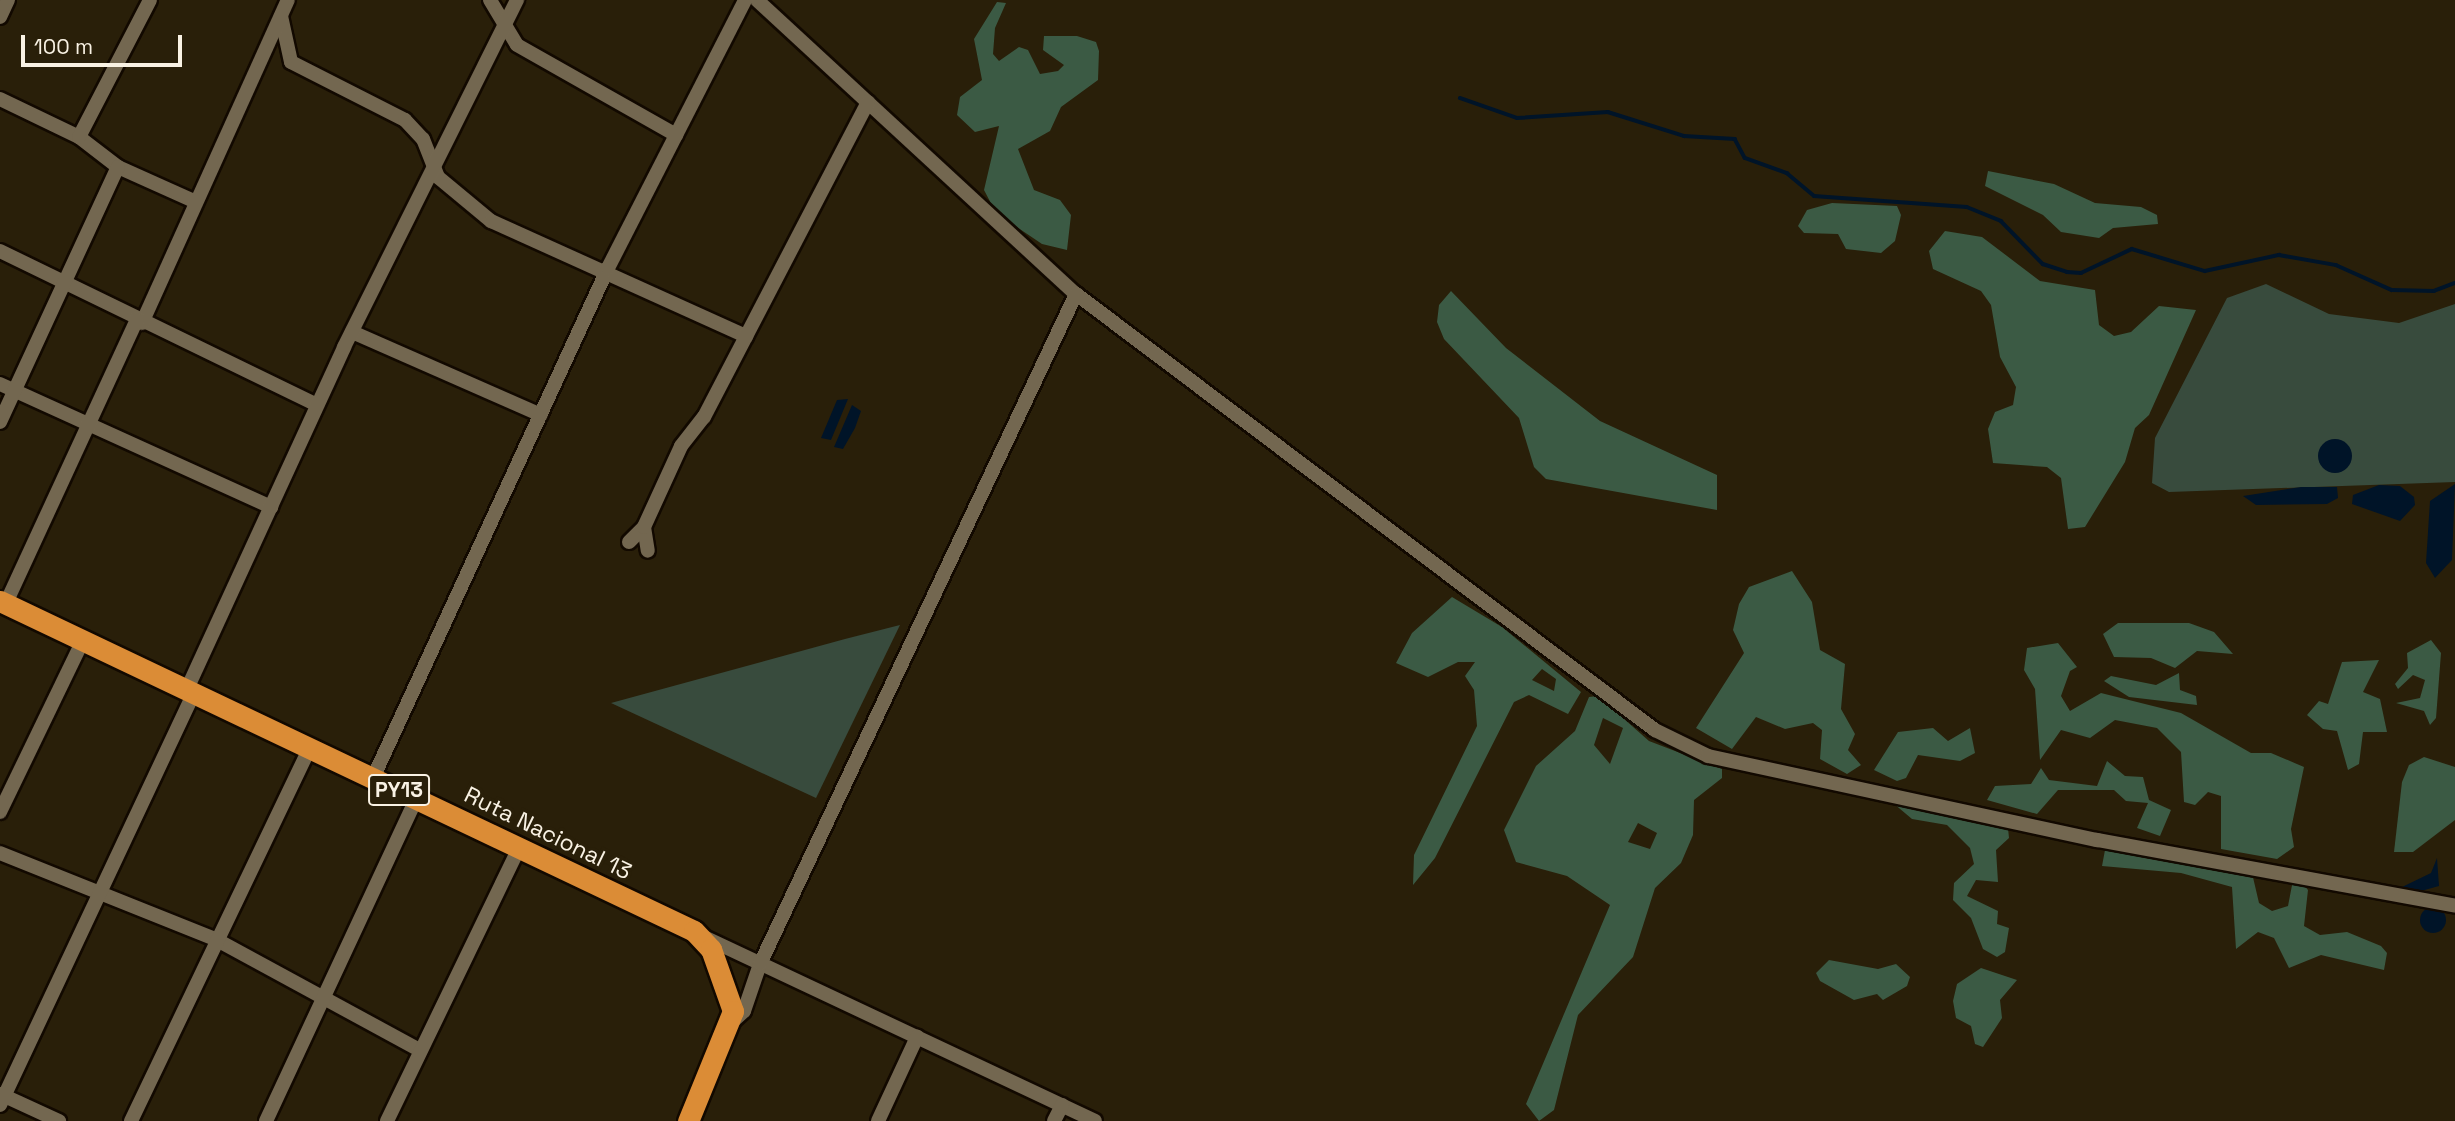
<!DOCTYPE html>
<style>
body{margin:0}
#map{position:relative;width:2455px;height:1121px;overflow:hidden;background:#291f09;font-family:"Space Grotesk",sans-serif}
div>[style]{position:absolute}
.green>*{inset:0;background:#384b3d}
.forest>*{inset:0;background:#3b5a44}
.water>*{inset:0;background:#001428}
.round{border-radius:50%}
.stream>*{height:3.5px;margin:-1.75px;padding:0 1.75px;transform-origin:1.75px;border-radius:1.75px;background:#001428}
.roads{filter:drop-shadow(2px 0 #120900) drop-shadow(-2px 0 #120900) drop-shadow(0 2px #120900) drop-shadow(0 -2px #120900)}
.minor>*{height:14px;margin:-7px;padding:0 7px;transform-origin:7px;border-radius:7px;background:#736750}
.highway>*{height:21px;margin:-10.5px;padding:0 10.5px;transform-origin:10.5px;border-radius:10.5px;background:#db8c36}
span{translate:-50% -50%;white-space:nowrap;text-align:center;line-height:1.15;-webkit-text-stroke:7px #291f09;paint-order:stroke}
.shield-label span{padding:2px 5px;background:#291f09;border:2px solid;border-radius:5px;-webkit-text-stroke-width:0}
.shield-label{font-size:21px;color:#f9f2e4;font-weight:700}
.street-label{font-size:23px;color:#f9f2e4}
.scale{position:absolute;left:21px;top:35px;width:161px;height:32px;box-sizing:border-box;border:4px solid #f9f2e4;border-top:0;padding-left:9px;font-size:21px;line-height:24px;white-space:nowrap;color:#f9f2e4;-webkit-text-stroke:5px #291f09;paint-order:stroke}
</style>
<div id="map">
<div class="green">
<i style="clip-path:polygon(2266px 284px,2329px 314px,2399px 323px,2455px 304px,2455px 482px,2169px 492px,2152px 483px,2155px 438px,2227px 298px)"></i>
<i style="clip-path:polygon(900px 625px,816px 798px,611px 703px,845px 639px)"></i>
</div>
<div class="forest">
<i style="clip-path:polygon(997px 2px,1006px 3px,995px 28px,993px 54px,999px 61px,1019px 47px,1028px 50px,1040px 74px,1058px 71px,1064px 65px,1043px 50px,1044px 36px,1077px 36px,1096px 42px,1099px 51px,1098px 80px,1061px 107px,1050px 131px,1018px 149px,1034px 190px,1060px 200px,1071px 215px,1067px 250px,1042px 244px,996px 213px,984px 190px,999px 126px,975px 132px,957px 115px,960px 97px,982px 80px,974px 39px)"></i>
<i style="clip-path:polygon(1988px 171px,2054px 184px,2095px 203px,2141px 207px,2157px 215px,2158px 224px,2113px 228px,2099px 238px,2061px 232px,2043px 215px,1985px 186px)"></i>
<i style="clip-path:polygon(1832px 203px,1897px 206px,1901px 215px,1895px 241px,1881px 253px,1846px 249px,1838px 234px,1804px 233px,1798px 226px,1807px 210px)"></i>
<i style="clip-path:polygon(1945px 231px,1982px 237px,2040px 281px,2095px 290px,2099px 325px,2114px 336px,2131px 332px,2159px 306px,2196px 310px,2149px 415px,2135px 428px,2125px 462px,2085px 527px,2068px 529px,2061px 478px,2047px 467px,1993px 463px,1988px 429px,1995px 412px,2013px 405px,2016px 387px,2000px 357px,1991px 305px,1981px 291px,1933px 269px,1929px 251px)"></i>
<i style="clip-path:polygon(1451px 291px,1506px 348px,1600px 421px,1717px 475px,1717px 510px,1546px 479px,1534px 467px,1519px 418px,1444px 339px,1437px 322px,1439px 305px)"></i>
<i style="clip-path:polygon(1792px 571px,1812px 602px,1820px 650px,1845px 664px,1841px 709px,1855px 734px,1848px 750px,1861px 765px,1847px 774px,1820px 759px,1822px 730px,1813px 723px,1785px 729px,1756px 717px,1732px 749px,1696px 728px,1744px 653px,1733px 630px,1739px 604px,1749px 587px)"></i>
<i style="clip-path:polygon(evenodd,1452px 597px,1502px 627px,1581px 692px,1568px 714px,1529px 695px,1514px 702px,1435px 858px,1413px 885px,1414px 855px,1477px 726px,1474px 690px,1465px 676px,1475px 662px,1458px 662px,1428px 677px,1396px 663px,1412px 633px,1452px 597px,1542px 669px,1556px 679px,1554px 691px,1532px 680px,1542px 669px)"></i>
<i style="clip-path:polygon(2118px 623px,2189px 623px,2214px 632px,2233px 654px,2197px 651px,2175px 668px,2151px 658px,2114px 657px,2103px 634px)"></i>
<i style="clip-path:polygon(2431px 640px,2441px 653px,2436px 718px,2430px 725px,2424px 711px,2396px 703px,2420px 698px,2425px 680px,2413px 675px,2398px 689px,2395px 684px,2408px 668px,2407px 653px)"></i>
<i style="clip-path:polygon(2058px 643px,2077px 667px,2070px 671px,2061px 696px,2070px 711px,2101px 693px,2181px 713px,2251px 753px,2271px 753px,2304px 767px,2291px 829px,2294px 847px,2277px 859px,2221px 849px,2221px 796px,2208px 792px,2195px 805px,2184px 802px,2181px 752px,2157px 728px,2115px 720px,2090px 738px,2061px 730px,2040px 760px,2035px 689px,2024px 670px,2027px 648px)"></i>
<i style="clip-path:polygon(2379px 660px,2363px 692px,2380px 699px,2387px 732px,2363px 732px,2359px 764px,2348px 770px,2337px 731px,2323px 729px,2307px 715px,2319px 701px,2328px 704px,2342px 662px)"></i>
<i style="clip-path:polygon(2179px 673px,2180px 690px,2196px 696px,2197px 705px,2129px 697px,2104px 681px,2111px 676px,2156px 685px)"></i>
<i style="clip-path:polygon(evenodd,1598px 696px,1649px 741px,1722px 769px,1722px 778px,1694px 800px,1693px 835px,1681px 863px,1655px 888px,1633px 957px,1578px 1015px,1554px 1110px,1539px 1121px,1526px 1104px,1610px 905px,1567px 876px,1516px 862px,1504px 830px,1536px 766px,1575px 731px,1589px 697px,1598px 696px,1603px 718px,1623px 728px,1610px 764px,1594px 745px,1603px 718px,1598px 696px,1638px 823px,1657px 833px,1650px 849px,1628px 842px,1638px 823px)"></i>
<i style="clip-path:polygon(1933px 728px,1948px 741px,1970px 728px,1975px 753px,1960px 761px,1918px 755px,1906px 778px,1897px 781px,1874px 770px,1898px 732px)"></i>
<i style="clip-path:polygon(2424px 757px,2455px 767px,2455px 820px,2413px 852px,2394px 852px,2402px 782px,2409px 765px)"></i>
<i style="clip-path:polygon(2107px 761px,2125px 776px,2143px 777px,2149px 800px,2171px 810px,2160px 836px,2137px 828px,2148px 803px,2126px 801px,2114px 790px,2058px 790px,2037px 814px,1987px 800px,1995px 786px,2031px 784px,2041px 768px,2049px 780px,2097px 786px)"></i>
<i style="clip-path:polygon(1893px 803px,2008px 828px,2009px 838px,1996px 850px,1998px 882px,1976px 880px,1967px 896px,1998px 911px,1997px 924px,2009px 928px,2005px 952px,1997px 957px,1983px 949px,1971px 918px,1953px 900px,1954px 883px,1974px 864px,1970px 848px,1947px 825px,1912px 819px)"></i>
<i style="clip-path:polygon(2105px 850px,2252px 873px,2259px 903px,2272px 911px,2288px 906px,2293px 880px,2302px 883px,2308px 890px,2304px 926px,2320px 935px,2347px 932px,2381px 946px,2387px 953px,2384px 970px,2321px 955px,2289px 968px,2274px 938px,2258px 932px,2236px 949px,2232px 887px,2181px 873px,2102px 866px)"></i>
<i style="clip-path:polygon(1829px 960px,1878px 969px,1896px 964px,1910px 977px,1907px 986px,1883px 1000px,1877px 994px,1854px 1000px,1820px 981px,1816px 973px)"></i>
<i style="clip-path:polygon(1981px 968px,2017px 980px,2000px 1000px,2002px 1018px,1983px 1047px,1975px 1044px,1971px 1026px,1956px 1018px,1953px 1001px,1957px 984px)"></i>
</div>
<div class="water">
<i style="clip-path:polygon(848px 399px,831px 440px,821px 438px,837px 400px)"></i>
<i style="clip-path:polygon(852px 405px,861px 411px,855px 428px,843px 449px,834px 447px)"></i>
<i class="round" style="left:2318px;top:439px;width:34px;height:34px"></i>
<i style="clip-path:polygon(2455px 484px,2452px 560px,2435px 578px,2426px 563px,2430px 501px)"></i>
<i style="clip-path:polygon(2379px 485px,2400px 486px,2414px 497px,2415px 505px,2400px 521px,2352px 504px,2353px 495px)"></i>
<i style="clip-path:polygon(2301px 487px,2337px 487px,2338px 498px,2327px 504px,2256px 505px,2243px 496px)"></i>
<i style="clip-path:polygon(2437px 858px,2439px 886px,2414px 893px,2402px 887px,2431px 873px)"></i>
<i class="round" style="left:2420px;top:907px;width:26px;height:26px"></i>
</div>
<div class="stream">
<i style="left:1460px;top:98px;width:60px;rotate:19.3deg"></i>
<i style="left:1517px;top:118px;width:91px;rotate:-3.8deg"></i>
<i style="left:1608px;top:112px;width:80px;rotate:17.5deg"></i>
<i style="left:1684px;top:136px;width:51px;rotate:3.4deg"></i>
<i style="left:1735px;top:139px;width:21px;rotate:62deg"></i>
<i style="left:1745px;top:158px;width:45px;rotate:19.7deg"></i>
<i style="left:1787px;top:173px;width:35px;rotate:40deg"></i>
<i style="left:1814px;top:196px;width:153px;rotate:4.1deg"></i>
<i style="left:1967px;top:207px;width:37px;rotate:22deg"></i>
<i style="left:2001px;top:221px;width:60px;rotate:45.7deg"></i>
<i style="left:2043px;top:264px;width:25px;rotate:18deg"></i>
<i style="left:2067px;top:272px;width:14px;rotate:4deg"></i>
<i style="left:2081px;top:273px;width:56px;rotate:-25.2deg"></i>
<i style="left:2132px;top:249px;width:76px;rotate:16.8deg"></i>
<i style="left:2205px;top:271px;width:76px;rotate:-12.2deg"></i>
<i style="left:2279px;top:255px;width:58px;rotate:10deg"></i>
<i style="left:2336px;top:265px;width:61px;rotate:24.1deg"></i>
<i style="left:2392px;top:290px;width:42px;rotate:1.4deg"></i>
<i style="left:2434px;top:291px;width:22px;rotate:-21deg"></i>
</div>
<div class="roads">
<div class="minor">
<i style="left:490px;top:0;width:52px;rotate:59deg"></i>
<i style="left:517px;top:45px;width:183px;rotate:29.5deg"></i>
<i style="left:757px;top:0;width:434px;rotate:42.7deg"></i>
<i style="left:1076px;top:294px;width:725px;rotate:36.98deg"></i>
<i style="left:1655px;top:730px;width:59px;rotate:26.1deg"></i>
<i style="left:1708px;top:756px;width:398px;rotate:12.2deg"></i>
<i style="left:2097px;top:840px;width:364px;rotate:10.4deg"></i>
<i style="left:281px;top:16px;width:47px;rotate:77.7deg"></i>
<i style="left:291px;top:62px;width:128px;rotate:27deg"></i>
<i style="left:405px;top:120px;width:26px;rotate:47deg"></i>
<i style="left:423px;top:139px;width:41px;rotate:68.5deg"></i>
<i style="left:438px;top:177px;width:69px;rotate:39.7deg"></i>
<i style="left:491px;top:221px;width:280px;rotate:24.3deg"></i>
<i style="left:0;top:17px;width:19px;rotate:-65deg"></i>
<i style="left:0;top:99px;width:88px;rotate:25.7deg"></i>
<i style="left:79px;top:137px;width:49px;rotate:37.6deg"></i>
<i style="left:118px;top:167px;width:85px;rotate:24.2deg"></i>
<i style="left:79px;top:137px;width:154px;rotate:-62.6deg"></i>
<i style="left:0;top:251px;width:352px;rotate:25.9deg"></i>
<i style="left:142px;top:323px;width:354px;rotate:-65.7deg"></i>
<i style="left:352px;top:332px;width:206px;rotate:23.7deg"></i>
<i style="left:0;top:384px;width:298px;rotate:24.4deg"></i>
<i style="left:0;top:422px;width:281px;rotate:-65.2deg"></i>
<i style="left:644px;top:527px;width:24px;rotate:81deg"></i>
<i style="left:629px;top:542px;width:21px;rotate:-45deg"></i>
<i style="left:644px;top:527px;width:89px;rotate:-65.4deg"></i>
<i style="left:681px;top:446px;width:37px;rotate:-52deg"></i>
<i style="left:704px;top:417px;width:355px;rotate:-62.5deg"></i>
<i style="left:6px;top:603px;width:312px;rotate:-65.2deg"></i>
<i style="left:187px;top:689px;width:376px;rotate:-65.3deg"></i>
<i style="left:344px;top:347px;width:388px;rotate:-63.5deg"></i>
<i style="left:373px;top:778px;width:562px;rotate:-65.26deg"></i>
<i style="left:608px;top:268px;width:301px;rotate:-62.9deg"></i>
<i style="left:0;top:812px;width:191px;rotate:-64.2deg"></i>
<i style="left:0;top:853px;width:234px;rotate:21.8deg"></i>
<i style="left:217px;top:940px;width:231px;rotate:28.5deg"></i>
<i style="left:704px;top:937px;width:432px;rotate:25.2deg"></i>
<i style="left:730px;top:1024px;width:19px;rotate:-43deg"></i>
<i style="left:744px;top:1011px;width:50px;rotate:-71.2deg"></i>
<i style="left:760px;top:964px;width:741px;rotate:-64.75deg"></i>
<i style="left:0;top:1094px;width:65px;rotate:24.6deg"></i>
<i style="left:0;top:1105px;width:455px;rotate:-64.8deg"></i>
<i style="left:131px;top:1121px;width:414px;rotate:-64.4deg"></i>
<i style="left:266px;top:1121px;width:355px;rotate:-65deg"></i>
<i style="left:387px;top:1121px;width:303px;rotate:-64.2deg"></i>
<i style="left:878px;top:1121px;width:93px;rotate:-65.1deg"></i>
<i style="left:1054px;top:1121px;width:18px;rotate:-63deg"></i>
</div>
<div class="highway">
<i style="left:0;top:601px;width:768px;rotate:25.43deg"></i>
<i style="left:694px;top:931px;width:25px;rotate:47deg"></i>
<i style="left:711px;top:949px;width:66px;rotate:70.5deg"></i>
<i style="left:733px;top:1011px;width:119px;rotate:112.2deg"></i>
</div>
</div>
<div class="shield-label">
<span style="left:399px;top:790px">PY13</span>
</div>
<div class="street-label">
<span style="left:548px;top:833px;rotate:26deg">Ruta Nacional 13</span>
</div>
<div class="scale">100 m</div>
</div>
